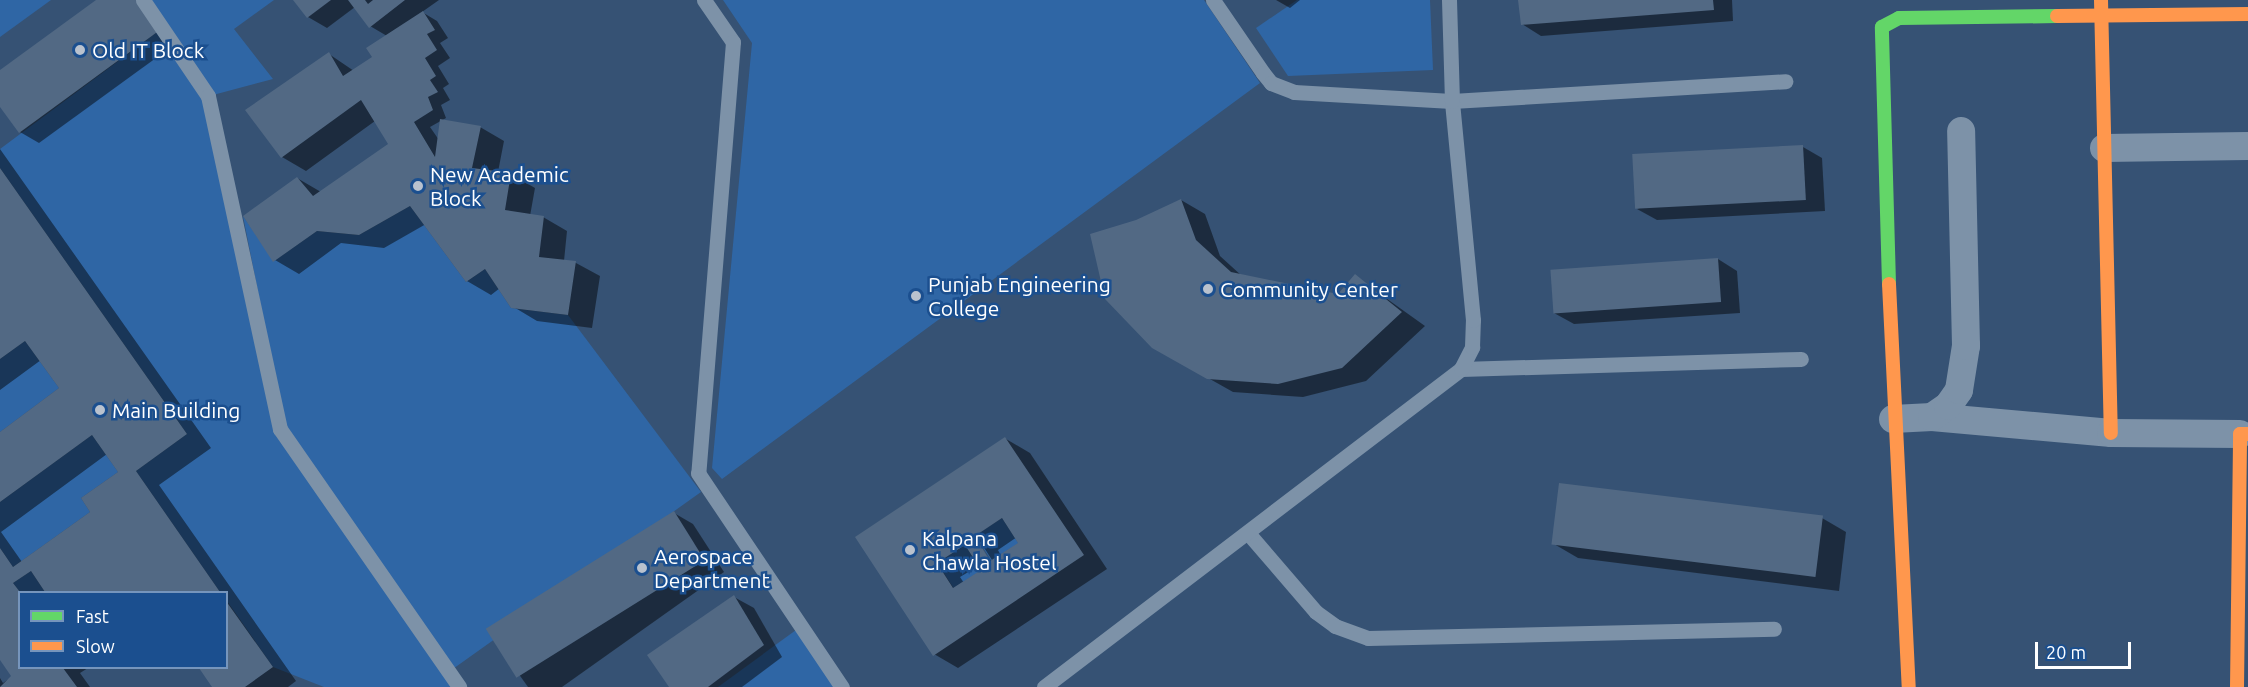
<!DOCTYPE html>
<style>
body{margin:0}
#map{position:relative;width:2248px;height:687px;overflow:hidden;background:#365274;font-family:Ubuntu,sans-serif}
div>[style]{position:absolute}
.green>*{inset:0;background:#2f66a5;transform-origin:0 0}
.shadow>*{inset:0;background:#0007}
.building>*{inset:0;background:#526984;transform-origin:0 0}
.lane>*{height:15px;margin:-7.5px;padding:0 7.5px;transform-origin:7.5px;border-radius:7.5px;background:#7d92a8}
.street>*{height:28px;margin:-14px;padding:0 14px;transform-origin:14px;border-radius:14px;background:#7d92a8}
.fast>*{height:14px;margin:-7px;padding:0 7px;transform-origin:7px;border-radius:7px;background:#63d668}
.slow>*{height:14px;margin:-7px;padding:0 7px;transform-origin:7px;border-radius:7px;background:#ff974d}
.dots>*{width:16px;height:16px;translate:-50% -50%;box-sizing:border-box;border:3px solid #1b4f8f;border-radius:50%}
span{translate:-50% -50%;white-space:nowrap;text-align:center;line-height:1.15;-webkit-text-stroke:5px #1b4f8f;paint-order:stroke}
.poi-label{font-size:21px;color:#fff}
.left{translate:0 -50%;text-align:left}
.legend{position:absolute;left:18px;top:591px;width:210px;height:78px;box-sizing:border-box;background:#1b4f8f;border:2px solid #7695bc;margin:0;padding:8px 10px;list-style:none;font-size:18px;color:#fff}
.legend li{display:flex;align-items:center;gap:12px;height:30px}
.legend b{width:30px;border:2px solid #7695bc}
.scale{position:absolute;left:2035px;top:642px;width:96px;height:27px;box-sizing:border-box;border:3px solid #fff;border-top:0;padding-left:8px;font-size:18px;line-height:21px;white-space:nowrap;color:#fff;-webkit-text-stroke:4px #1b4f8f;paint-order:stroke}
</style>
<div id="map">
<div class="green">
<i style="clip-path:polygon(0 0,51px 0,0 37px)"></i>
<i style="clip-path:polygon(148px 0,274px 0,234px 29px,273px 79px,213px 95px)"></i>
<i style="clip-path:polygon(723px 0,1204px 0,1260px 83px,722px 479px,712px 468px,752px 43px)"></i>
<i style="clip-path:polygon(1297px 0,1430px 0,1433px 70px,1288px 76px,1256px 28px)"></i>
<i style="clip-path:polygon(160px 30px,202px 98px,275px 431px,457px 687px,324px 687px,273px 667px,227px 601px,226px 592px,220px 592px,136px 471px,187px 434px,0 168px,0 149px)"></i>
<i style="clip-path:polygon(410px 206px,466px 282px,485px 269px,511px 308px,568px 315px,701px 492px,450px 671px,285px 428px,243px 216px,274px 261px,317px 231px,359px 235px)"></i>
<i style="clip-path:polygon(25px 341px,59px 388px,0 432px,0 359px)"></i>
<i style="clip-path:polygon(92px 435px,118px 472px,81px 498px,90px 512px,13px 567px,0 548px,0 502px)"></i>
<i style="left:1002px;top:518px;width:30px;height:32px;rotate:57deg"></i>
<i style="left:965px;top:545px;width:30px;height:33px;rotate:57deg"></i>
<i style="clip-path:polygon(31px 571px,45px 592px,20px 592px,13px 583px)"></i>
<i style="clip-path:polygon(796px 630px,835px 687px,718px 687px)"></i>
</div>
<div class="shadow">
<i style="clip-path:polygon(99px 0,178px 42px,39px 143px,20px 132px,0 104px,0 72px)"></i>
<i style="clip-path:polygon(295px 0,439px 0,422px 12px,437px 21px,448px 38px,440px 43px,450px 58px,438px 66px,449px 84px,443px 88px,450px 100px,441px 105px,446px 118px,430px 127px,439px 140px,480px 127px,504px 141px,498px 172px,511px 174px,535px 188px,530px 216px,543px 217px,567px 231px,564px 261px,576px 263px,600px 276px,592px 328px,537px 321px,512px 306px,500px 288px,491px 295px,467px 281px,426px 224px,384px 248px,341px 243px,299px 274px,275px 260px,297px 178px,321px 192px,390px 144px,375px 121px,306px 171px,282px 157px,329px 54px,354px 71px,372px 59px,387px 36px,370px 26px,355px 7px,327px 28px,308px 17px)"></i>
<i style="clip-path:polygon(1276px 0,1300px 0,1290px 8px)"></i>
<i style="clip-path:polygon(1520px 0,1732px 0,1733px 21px,1541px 36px,1522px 24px)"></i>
<i style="clip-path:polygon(1803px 147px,1822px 158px,1825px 211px,1657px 220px,1637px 209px)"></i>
<i style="clip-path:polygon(evenodd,0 149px,211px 448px,159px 485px,296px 681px,288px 687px,214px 687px,201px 668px,226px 668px,226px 592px,46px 591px,20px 592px,20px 668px,88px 668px,80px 673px,90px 687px,0 687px,0 678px,3px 683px,13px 676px,0 657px,0 434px,61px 389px,41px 360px,0 390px,0 149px,107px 454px,120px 472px,92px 512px,22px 562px,1px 532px,107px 454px)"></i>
<i style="clip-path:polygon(1181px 200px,1205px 214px,1220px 256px,1242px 276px,1338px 296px,1355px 276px,1425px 326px,1366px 381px,1303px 397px,1233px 392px,1153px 347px,1137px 222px)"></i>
<i style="clip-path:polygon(1718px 259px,1737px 271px,1740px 313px,1574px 324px,1554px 313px)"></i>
<i style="clip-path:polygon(evenodd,1006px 439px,1030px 453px,1107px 569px,958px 668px,934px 654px,857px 538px,1006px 439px,972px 529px,992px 560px,988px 560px,972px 529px,1006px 439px,1017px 537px,1020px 543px,1001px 556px,998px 550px,1017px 537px,1006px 439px,980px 565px,983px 570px,964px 583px,960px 577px,980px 565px)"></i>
<i style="clip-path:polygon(674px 513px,693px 524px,724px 572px,562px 687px,528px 687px,496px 642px)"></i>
<i style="clip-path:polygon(1822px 518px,1846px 532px,1839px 591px,1578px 558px,1554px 544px)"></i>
<i style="clip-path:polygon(734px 597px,754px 608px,782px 657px,742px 687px,671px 687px)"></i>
</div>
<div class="building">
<i style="clip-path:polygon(96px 0,138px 0,160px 30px,19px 133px,0 107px,0 70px)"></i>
<i style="clip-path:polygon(293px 0,331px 0,307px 18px)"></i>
<i style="clip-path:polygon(348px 0,365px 0,368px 4px,373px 0,405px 0,369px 28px)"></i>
<i style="clip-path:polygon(1518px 0,1713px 0,1714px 10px,1521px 25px)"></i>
<i style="clip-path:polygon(423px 11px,435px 30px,427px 34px,437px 50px,425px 58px,436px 76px,430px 80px,438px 92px,428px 97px,433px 110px,414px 122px,435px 157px,440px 119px,481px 126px,472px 168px,511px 173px,505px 210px,544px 216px,539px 257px,576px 261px,568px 315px,511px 308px,485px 269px,466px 282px,410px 206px,359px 235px,317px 231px,273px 262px,243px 216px,297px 177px,313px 196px,388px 144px,361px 100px,281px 158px,245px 110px,329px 52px,343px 76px,372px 57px,366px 48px)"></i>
<i style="left:1803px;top:145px;width:55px;height:171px;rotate:87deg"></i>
<i style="clip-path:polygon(0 168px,187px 434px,136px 471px,220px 592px,45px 592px,31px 571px,13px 583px,20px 592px,20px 668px,63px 668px,77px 687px,0 687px,11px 676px,0 660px,0 548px,13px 567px,90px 512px,81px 498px,118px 472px,92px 435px,0 502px,0 432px,59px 388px,25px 341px,0 359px)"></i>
<i style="clip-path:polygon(1181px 199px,1196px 240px,1231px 272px,1338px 294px,1355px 274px,1402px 312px,1342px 368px,1278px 384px,1207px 379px,1152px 348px,1105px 299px,1090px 234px,1136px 220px)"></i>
<i style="left:1718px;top:258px;width:44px;height:168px;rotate:86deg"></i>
<i style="clip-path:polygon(evenodd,1005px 437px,1084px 555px,933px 656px,855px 537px,1005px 437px,1002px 518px,1018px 543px,990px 561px,975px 536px,1002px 518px,1005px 437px,965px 545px,981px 570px,953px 588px,937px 563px,965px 545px)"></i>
<i style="left:1559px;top:483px;width:266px;height:62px;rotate:7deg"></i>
<i style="left:674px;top:511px;width:58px;height:222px;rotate:58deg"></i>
<i style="clip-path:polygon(734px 595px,764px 645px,708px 687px,669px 687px,647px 655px)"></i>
<i style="clip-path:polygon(226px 601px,273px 667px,245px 687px,212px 687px,199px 668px,226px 668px)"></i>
</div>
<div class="lane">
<i style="left:143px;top:0;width:116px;rotate:55.9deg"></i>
<i style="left:208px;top:96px;width:341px;rotate:77.8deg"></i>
<i style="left:280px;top:429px;width:314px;rotate:55.2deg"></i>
<i style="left:704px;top:0;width:51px;rotate:55.4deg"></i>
<i style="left:733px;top:42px;width:432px;rotate:94.6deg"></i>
<i style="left:698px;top:473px;width:258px;rotate:56.1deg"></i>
<i style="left:1213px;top:0;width:88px;rotate:55.6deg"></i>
<i style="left:1263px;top:73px;width:13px;rotate:51deg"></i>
<i style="left:1271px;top:83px;width:25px;rotate:21deg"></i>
<i style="left:1294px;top:92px;width:158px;rotate:3.3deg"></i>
<i style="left:1452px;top:101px;width:334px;rotate:-3.4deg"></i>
<i style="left:1461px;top:369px;width:340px;rotate:-1.7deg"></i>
<i style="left:1248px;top:533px;width:104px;rotate:49.3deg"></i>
<i style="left:1316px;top:612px;width:24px;rotate:36deg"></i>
<i style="left:1335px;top:626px;width:35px;rotate:20deg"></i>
<i style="left:1368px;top:638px;width:406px;rotate:-1.3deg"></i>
<i style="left:1044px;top:687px;width:524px;rotate:-37.33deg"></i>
<i style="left:1461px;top:369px;width:25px;rotate:-63deg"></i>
<i style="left:1472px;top:347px;width:27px;rotate:-88deg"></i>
<i style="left:1473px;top:320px;width:220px;rotate:-95.5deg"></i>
<i style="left:1452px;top:101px;width:101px;rotate:-91.7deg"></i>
</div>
<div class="street">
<i style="left:2104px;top:148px;width:144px;rotate:-0.8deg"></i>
<i style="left:1932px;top:417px;width:180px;rotate:5.1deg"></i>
<i style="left:2111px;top:433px;width:129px;rotate:0.4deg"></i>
<i style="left:1893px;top:419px;width:39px;rotate:-3deg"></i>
<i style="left:1932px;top:417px;width:19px;rotate:-35deg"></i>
<i style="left:1948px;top:406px;width:19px;rotate:-55deg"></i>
<i style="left:1959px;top:390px;width:45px;rotate:-81deg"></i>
<i style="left:1966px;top:346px;width:215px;rotate:-91.3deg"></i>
</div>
<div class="fast">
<i style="left:1889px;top:284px;width:257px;rotate:-91.6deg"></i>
<i style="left:1882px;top:27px;width:19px;rotate:-28deg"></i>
<i style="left:1899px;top:18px;width:158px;rotate:-0.7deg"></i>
</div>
<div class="slow">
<i style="left:2101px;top:0;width:433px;rotate:88.7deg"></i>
<i style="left:2057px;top:16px;width:191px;rotate:-0.6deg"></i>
<i style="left:1889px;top:284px;width:403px;rotate:87.2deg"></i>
<i style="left:2237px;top:687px;width:253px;rotate:-89.3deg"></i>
<i style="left:2240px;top:434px;width:8px"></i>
</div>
<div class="dots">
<i style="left:80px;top:50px;background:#b9c2ce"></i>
<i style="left:418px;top:186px;background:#b9c2ce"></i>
<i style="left:1208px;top:289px;background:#b9c2ce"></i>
<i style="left:916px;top:296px;background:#b9c2ce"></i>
<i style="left:100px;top:410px;background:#b9c2ce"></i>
<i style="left:910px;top:550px;background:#b9c2ce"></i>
<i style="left:642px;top:568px;background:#b9c2ce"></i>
</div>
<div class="poi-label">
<span class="left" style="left:92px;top:50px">Old IT Block</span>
<span class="left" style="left:430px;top:186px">New Academic<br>Block</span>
<span class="left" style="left:928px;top:296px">Punjab Engineering<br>College</span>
<span class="left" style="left:1220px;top:289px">Community Center</span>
<span class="left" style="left:112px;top:410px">Main Building</span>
<span class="left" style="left:922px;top:550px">Kalpana<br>Chawla Hostel</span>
<span class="left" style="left:654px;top:568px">Aerospace<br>Department</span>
</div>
<ul class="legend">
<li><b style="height:8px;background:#63d668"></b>Fast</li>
<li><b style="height:8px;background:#ff974d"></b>Slow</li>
</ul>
<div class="scale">20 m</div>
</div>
